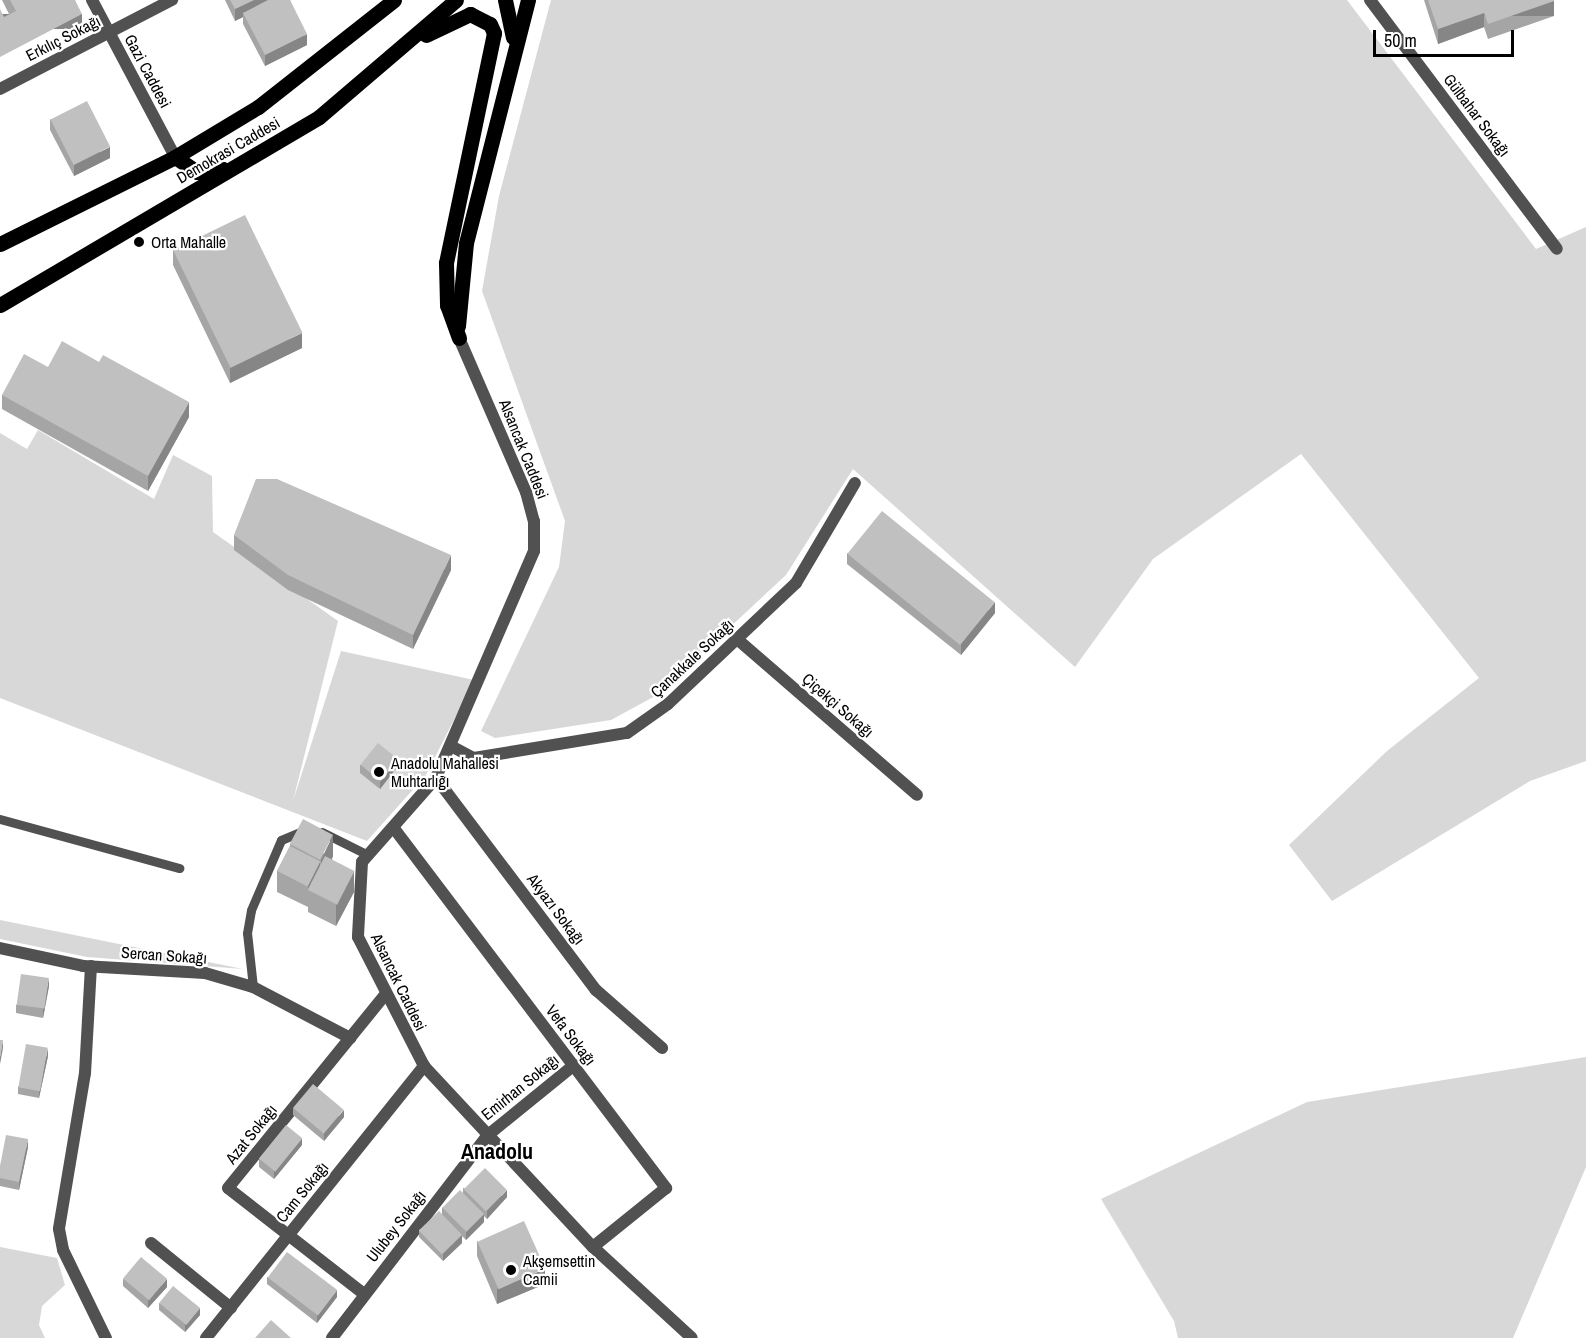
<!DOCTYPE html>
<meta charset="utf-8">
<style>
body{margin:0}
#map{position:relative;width:1586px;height:1338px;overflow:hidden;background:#fff;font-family:"Archivo Narrow",sans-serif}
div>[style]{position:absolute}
.green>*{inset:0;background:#d8d8d8}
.service>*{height:9px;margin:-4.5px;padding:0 4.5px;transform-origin:4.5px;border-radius:4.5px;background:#515151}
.minor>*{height:12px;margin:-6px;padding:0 6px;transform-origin:6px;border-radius:6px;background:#515151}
.tertiary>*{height:12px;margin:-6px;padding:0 6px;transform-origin:6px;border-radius:6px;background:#515151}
.primary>*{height:15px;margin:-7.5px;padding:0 7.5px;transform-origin:7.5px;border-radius:7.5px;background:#000}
.wall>*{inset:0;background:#a5a5a5}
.shaded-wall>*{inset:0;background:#868686;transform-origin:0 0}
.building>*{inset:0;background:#c0c0c0;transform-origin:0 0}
.dots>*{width:16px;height:16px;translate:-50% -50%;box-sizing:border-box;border:3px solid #fff;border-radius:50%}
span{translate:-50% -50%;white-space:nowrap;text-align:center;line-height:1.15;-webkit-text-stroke:4.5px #fff;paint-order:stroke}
.street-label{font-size:16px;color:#000}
.poi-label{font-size:16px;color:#000}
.left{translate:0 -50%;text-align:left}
.district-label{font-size:22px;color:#000;font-weight:700}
.scale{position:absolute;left:1373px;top:30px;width:141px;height:27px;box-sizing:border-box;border:3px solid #000;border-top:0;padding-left:8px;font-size:18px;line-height:21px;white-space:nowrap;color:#000;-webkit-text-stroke:4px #fff;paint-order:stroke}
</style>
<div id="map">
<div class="green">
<i style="clip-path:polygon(551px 0,1347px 0,1536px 249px,1586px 227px,1586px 761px,1530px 781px,1332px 901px,1289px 845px,1387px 751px,1479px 678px,1301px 454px,1153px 559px,1075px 667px,853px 469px,786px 575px,657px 695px,611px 720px,495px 738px,481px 731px,559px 567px,565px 521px,482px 291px,499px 196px)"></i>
<i style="clip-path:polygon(38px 430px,154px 499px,173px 455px,212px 476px,213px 532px,338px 621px,293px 801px,341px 651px,474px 680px,426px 775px,367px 841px,0 698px,0 433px,27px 449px)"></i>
<i style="clip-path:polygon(0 920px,243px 969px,87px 957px,0 939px)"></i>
<i style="clip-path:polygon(1586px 1057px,1586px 1167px,1513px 1338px,1178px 1338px,1174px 1321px,1101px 1199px,1307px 1102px)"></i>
<i style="clip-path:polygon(0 1247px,57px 1258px,65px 1285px,42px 1306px,39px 1325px,45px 1338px,0 1338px)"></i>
</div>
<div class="service">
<i style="left:0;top:819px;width:186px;rotate:15.3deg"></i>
<i style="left:322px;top:832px;width:51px;rotate:26.6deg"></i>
<i style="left:253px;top:987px;width:54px;rotate:-96.3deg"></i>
<i style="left:247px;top:933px;width:23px;rotate:-80deg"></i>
<i style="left:251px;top:910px;width:76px;rotate:-66.8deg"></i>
<i style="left:281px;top:840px;width:30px;rotate:-23deg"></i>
</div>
<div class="minor">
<i style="left:1370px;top:0;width:311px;rotate:53.1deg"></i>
<i style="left:0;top:89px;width:194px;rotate:-27.4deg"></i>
<i style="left:737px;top:639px;width:238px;rotate:40.9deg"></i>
<i style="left:451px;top:746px;width:26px;rotate:28deg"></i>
<i style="left:474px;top:758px;width:155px;rotate:-9.3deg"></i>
<i style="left:627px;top:733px;width:50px;rotate:-35.3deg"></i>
<i style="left:668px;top:704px;width:176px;rotate:-43.4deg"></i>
<i style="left:796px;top:583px;width:116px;rotate:-59.5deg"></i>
<i style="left:436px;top:778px;width:266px;rotate:53deg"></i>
<i style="left:596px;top:990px;width:88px;rotate:41.3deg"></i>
<i style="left:393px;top:827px;width:453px;rotate:52.9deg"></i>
<i style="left:666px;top:1188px;width:94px;rotate:141.1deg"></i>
<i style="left:0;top:948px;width:85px;rotate:12.2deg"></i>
<i style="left:83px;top:966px;width:122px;rotate:3.3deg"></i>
<i style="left:205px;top:973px;width:50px;rotate:16.3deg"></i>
<i style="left:253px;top:987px;width:110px;rotate:27.7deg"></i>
<i style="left:91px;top:966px;width:107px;rotate:93.2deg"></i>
<i style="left:85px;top:1073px;width:158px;rotate:99.5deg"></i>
<i style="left:59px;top:1229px;width:21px;rotate:79deg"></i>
<i style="left:63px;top:1250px;width:98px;rotate:64deg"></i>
<i style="left:151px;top:1243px;width:103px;rotate:39.1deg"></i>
<i style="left:364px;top:1294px;width:172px;rotate:-142.1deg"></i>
<i style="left:228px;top:1188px;width:249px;rotate:-50.9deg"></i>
<i style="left:206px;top:1338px;width:349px;rotate:-51.3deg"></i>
<i style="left:332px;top:1338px;width:256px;rotate:-52.5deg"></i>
<i style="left:488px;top:1135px;width:111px;rotate:-39.1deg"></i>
</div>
<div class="tertiary">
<i style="left:92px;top:0;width:178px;rotate:62.1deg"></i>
<i style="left:459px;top:338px;width:168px;rotate:66.5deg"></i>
<i style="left:526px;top:492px;width:30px;rotate:75deg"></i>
<i style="left:534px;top:521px;width:30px;rotate:90deg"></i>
<i style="left:534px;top:551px;width:247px;rotate:113.4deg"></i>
<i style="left:436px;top:778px;width:112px;rotate:131.4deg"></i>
<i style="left:362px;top:862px;width:75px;rotate:93.1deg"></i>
<i style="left:358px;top:937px;width:145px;rotate:62.9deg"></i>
<i style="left:424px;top:1066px;width:248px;rotate:47deg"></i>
<i style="left:593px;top:1247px;width:134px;rotate:42.6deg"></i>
</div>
<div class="primary">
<i style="left:505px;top:0;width:38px;rotate:78deg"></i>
<i style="left:426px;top:35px;width:49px;rotate:-25.5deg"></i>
<i style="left:470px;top:14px;width:22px;rotate:27deg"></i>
<i style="left:490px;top:24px;width:10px;rotate:66deg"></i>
<i style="left:494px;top:33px;width:235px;rotate:101.8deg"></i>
<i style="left:446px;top:263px;width:42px;rotate:88.6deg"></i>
<i style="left:447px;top:305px;width:35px;rotate:70deg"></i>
<i style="left:175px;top:157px;width:27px;rotate:34deg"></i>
<i style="left:197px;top:172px;width:26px;rotate:-7deg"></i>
<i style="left:0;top:244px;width:195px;rotate:-26.4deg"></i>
<i style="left:175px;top:157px;width:97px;rotate:-31.1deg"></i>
<i style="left:258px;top:107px;width:173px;rotate:-38.2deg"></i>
<i style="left:0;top:305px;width:370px;rotate:-30.5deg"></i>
<i style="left:319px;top:117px;width:180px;rotate:-40.5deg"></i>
<i style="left:458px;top:326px;width:83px;rotate:-84.5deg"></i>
<i style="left:466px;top:243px;width:251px;rotate:-75.7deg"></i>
</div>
<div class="wall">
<i style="clip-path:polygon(2px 0,75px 0,82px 29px,4px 17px,9px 14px)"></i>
<i style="clip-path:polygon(225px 0,290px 0,307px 45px,265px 66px,243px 24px,243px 17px,235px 21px)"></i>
<i style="clip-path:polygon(1424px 0,1554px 0,1554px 16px,1488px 39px,1484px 27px,1438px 44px)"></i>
<i style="clip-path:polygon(50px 119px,110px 158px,74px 176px,50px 130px)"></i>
<i style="clip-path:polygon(173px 250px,302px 348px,230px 383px,173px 265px)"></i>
<i style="clip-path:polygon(48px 367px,189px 417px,148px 491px,2px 409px,2px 395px)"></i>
<i style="clip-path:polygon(234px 535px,451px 570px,413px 649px,288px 590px,234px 550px)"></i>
<i style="clip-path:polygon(847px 553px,995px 613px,961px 655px,847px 564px)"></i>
<i style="clip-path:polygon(360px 765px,398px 766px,380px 789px,360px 773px)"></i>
<i style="clip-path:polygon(290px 844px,333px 856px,332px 859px,354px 892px,336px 926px,308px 912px,308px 907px,277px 892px,277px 871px,290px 846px)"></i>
<i style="clip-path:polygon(49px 986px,43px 1018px,16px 1013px,16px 1005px)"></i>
<i style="clip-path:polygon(48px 1056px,39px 1098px,18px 1094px,18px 1087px)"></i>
<i style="clip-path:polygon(293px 1108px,344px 1117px,324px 1141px,293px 1115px)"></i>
<i style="clip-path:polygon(302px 1145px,274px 1179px,259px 1167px,259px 1159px)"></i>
<i style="clip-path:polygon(28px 1147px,19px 1190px,0 1186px,0 1166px)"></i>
<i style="clip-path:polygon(463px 1188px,507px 1197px,487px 1219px,484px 1216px,484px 1222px,466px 1240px,462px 1236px,462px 1243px,443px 1261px,419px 1237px,419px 1230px,442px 1215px,442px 1208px,463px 1193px)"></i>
<i style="clip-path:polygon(477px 1241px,545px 1284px,497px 1304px,477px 1256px)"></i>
<i style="clip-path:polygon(267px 1277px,337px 1297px,317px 1323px,267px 1284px)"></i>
<i style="clip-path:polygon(123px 1279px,167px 1287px,148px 1308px,123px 1286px)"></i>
<i style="clip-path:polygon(159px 1303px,200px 1315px,185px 1332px,159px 1310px)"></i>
</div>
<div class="shaded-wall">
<i style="clip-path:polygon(254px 0,277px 0,243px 13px,243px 17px,235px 21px,235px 9px)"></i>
<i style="left:1554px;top:1px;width:15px;height:70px;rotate:90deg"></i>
<i style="clip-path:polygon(1484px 13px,1484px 27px,1438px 44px,1438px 29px)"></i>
<i style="left:82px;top:14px;width:15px;height:93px;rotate:90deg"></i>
<i style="clip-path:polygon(307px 34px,307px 45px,265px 66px,265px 55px)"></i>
<i style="clip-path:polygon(110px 147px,110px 158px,74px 176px,74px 165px)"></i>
<i style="clip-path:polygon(302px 333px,302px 348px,230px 383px,230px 368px)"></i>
<i style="clip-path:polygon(189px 402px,189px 417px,148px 491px,148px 476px)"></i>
<i style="clip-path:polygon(451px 555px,451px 570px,413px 649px,413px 635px)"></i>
<i style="clip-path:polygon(995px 602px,995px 613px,961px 655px,961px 644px)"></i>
<i style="clip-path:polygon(398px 759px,398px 766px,380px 789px,380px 782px)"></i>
<i style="clip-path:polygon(333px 835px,333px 856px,321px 881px,321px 860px)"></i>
<i style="clip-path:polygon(320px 861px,320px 883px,308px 890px,308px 908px,308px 886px)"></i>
<i style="clip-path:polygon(354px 871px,354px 892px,336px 926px,336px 905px)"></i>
<i style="clip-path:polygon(49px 978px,49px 986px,43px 1018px,43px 1010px)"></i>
<i style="clip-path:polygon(3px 1040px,3px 1048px,0 1064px,0 1057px)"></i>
<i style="clip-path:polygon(48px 1048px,48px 1056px,39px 1098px,39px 1091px)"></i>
<i style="clip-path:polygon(344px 1110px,344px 1117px,324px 1141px,324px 1133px)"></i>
<i style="clip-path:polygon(302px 1138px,302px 1145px,274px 1179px,274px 1171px)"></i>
<i style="clip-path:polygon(28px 1139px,28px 1147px,19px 1190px,19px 1182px)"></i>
<i style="clip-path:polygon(507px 1190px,507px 1197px,487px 1219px,487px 1211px)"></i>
<i style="clip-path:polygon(484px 1214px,484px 1222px,466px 1240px,466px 1232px)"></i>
<i style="clip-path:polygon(462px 1235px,462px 1243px,443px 1261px,443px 1254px)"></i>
<i style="clip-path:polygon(545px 1269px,545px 1284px,497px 1304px,497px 1289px)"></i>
<i style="clip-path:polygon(167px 1279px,167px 1287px,148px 1308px,148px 1301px)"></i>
<i style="clip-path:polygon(337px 1290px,337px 1297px,317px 1323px,317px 1316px)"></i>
<i style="clip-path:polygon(200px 1308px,200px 1315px,185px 1332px,185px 1325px)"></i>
</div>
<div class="building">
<i style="clip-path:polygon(10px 0,75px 0,82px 14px,0 57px,0 9px,4px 17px,16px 11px)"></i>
<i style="clip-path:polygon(230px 0,254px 0,235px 9px)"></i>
<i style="clip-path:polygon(268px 0,290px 0,307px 34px,265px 55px,243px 13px)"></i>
<i style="clip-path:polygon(1428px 0,1554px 0,1554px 1px,1488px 24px,1484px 13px,1438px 29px)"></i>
<i style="left:87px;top:101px;width:51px;height:41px;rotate:63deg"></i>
<i style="left:245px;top:215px;width:131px;height:80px;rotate:64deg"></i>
<i style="clip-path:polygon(62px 341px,99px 362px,103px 355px,189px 402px,148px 476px,2px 395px,24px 354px,48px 367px)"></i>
<i style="clip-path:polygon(256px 479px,277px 479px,451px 555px,413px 635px,288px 575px,234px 535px)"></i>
<i style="left:882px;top:511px;width:145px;height:55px;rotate:39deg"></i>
<i style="left:378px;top:743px;width:26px;height:28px;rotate:39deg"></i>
<i style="left:303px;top:819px;width:34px;height:28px;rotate:28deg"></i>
<i style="left:290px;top:846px;width:34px;height:28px;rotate:27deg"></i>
<i style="left:325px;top:856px;width:33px;height:38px;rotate:27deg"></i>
<i style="left:21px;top:974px;width:28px;height:31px;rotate:8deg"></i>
<i style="clip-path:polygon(0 1040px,3px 1040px,0 1057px)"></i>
<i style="left:26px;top:1044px;width:22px;height:44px;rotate:10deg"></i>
<i style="left:313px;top:1084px;width:40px;height:31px;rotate:40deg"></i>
<i style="left:286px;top:1125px;width:21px;height:43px;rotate:39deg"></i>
<i style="clip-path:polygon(6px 1135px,28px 1139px,19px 1182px,0 1178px,0 1166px)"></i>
<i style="left:485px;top:1168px;width:31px;height:30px;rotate:45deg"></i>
<i style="left:460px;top:1190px;width:34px;height:25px;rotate:45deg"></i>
<i style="left:439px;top:1211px;width:33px;height:28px;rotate:46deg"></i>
<i style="left:524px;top:1221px;width:52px;height:51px;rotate:66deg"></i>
<i style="left:287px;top:1252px;width:63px;height:32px;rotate:37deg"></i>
<i style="left:141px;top:1257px;width:34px;height:28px;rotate:40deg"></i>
<i style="left:173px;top:1286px;width:35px;height:22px;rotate:39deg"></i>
<i style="clip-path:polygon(271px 1320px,291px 1338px,255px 1338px)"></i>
</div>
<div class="dots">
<i style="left:139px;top:242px;background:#000"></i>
<i style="left:379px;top:772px;background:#000"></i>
<i style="left:511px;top:1270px;background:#000"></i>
</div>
<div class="street-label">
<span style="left:63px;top:38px;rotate:-27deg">Erkılıç Sokağı</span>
<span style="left:148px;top:71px;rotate:62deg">Gazi Caddesi</span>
<span style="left:1477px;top:115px;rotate:53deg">Gülbahar Sokağı</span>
<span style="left:228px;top:150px;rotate:-30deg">Demokrasi Caddesi</span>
<span style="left:524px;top:449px;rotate:68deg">Alsancak Caddesi</span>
<span style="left:692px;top:658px;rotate:-43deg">Çanakkale Sokağı</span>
<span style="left:838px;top:705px;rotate:41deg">Çiçekçi Sokağı</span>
<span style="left:556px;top:909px;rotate:53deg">Akyazı Sokağı</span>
<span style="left:164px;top:955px;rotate:4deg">Sercan Sokağı</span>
<span style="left:399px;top:982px;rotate:64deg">Alsancak Caddesi</span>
<span style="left:571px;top:1035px;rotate:53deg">Vefa Sokağı</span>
<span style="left:520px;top:1087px;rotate:-39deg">Emirhan Sokağı</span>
<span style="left:251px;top:1134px;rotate:-51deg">Azat Sokağı</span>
<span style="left:302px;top:1192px;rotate:-51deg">Cam Sokağı</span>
<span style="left:396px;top:1226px;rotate:-52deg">Ulubey Sokağı</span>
</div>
<div class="poi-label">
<span class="left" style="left:151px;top:242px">Orta Mahalle</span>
<span class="left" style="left:391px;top:772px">Anadolu Mahallesi<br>Muhtarlığı</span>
<span class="left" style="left:523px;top:1270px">Akşemsettin<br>Camii</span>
</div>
<div class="district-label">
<span style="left:497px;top:1152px">Anadolu</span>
</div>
<div class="scale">50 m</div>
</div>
